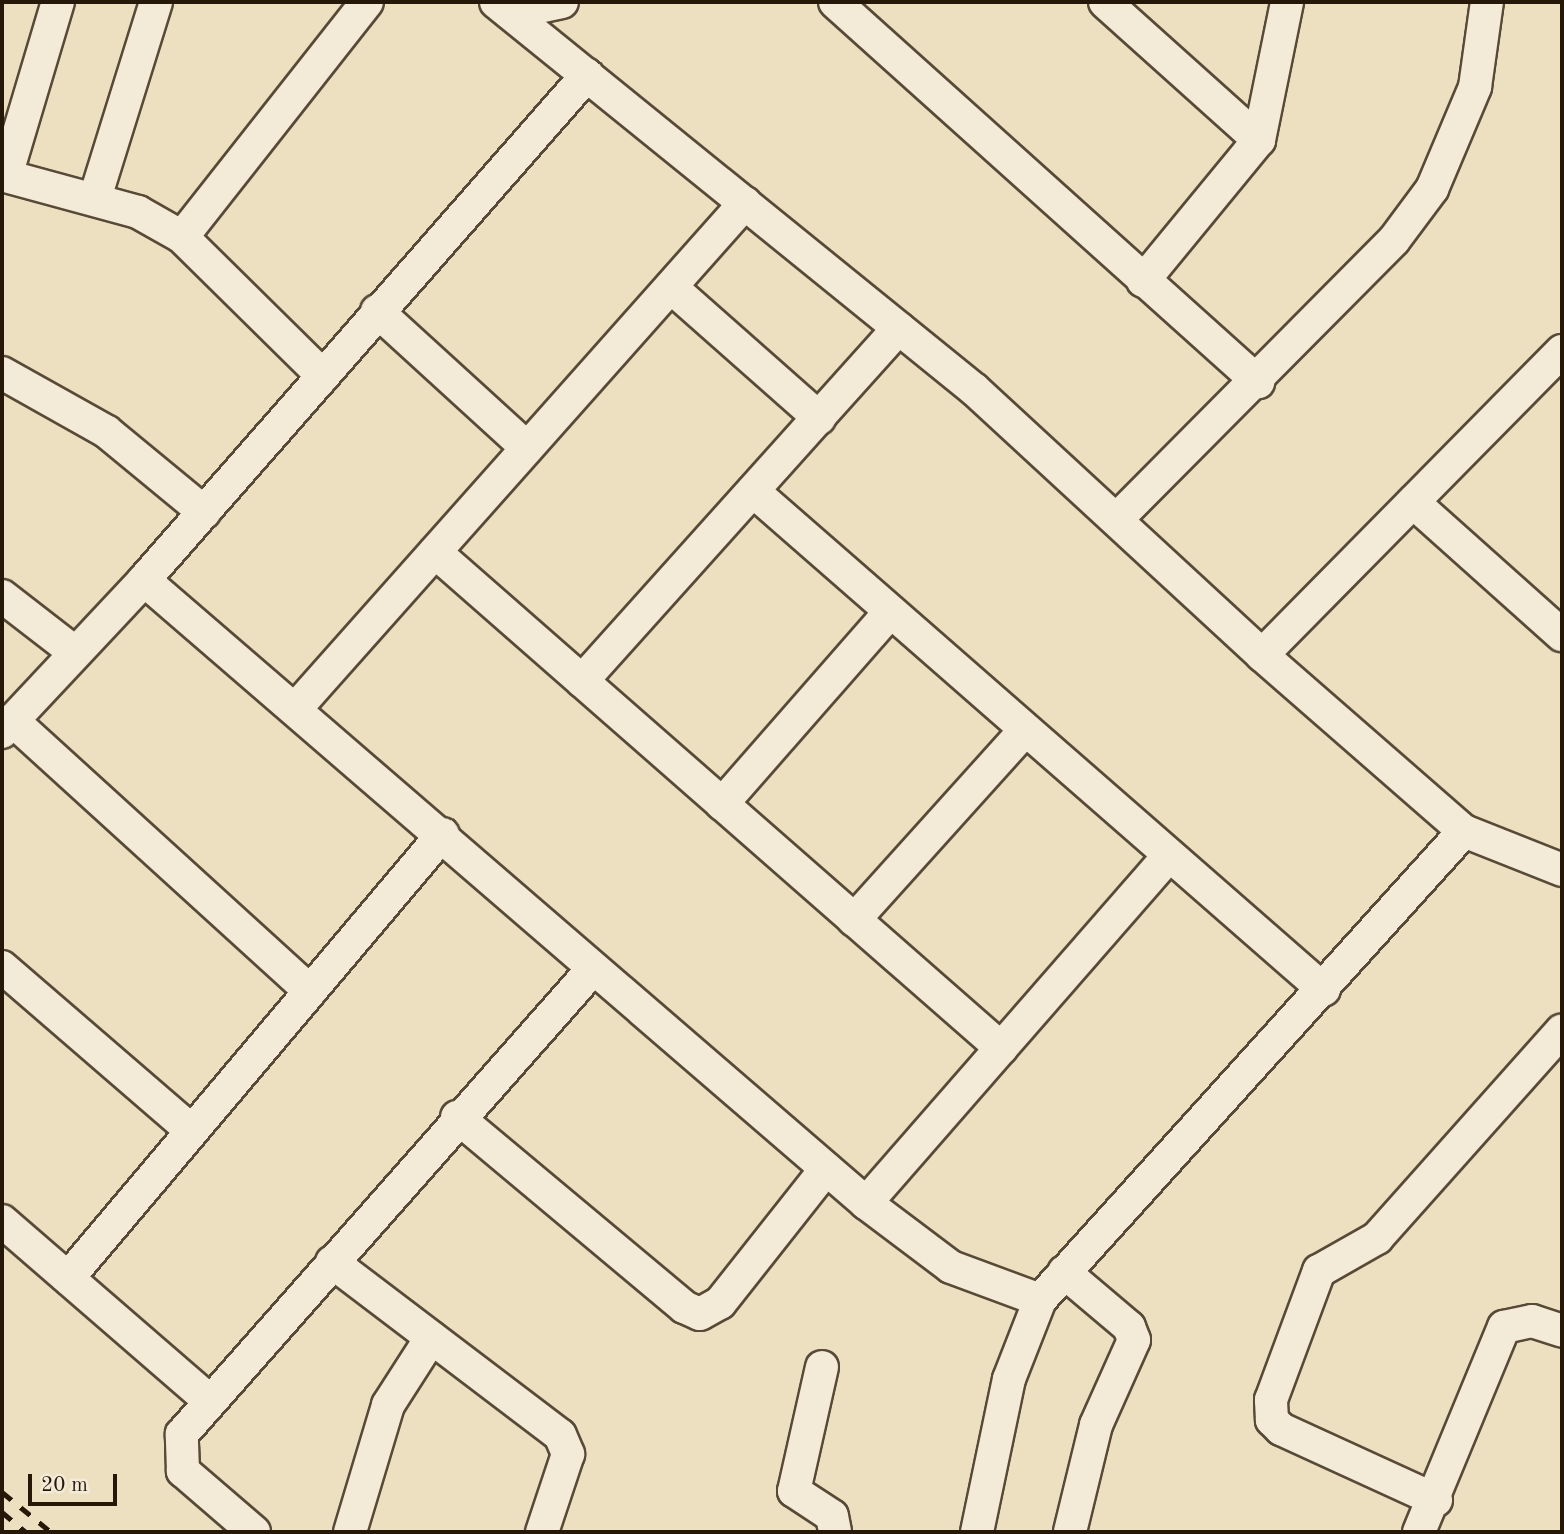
<!DOCTYPE html>
<style>
body{margin:0}
#map{position:relative;width:1564px;height:1534px;overflow:hidden;background:#ece0c1;font-family:"Old Standard TT",serif}
div>[style]{position:absolute}
.roads{filter:drop-shadow(2px 0 #584a37) drop-shadow(-2px 0 #584a37) drop-shadow(0 2px #584a37) drop-shadow(0 -2px #584a37)}
.street>*{height:32px;margin:-16px;padding:0 16px;transform-origin:16px;border-radius:16px;background:#f3ebd7}
.rail>*{height:5px;margin-top:-2.5px;transform-origin:0;background:repeating-linear-gradient(90deg,#261809 0 12px,transparent 0 24px)}
span{translate:-50% -50%;white-space:nowrap;text-align:center;line-height:1.15;-webkit-text-stroke:6px #f3ebd7;paint-order:stroke}
.frame{position:absolute;inset:0;border:4px solid #261809;pointer-events:none}
.scale{position:absolute;left:28px;top:1474px;width:89px;height:32px;box-sizing:border-box;border:4px solid #261809;border-top:0;padding-left:9px;font-size:21px;line-height:24px;white-space:nowrap;color:#261809;-webkit-text-stroke:5px #f3ebd7;paint-order:stroke}
</style>
<div id="map">
<div class="roads">
<div class="street">
<i style="left:496px;top:2px;width:616px;rotate:39.01deg"></i>
<i style="left:975px;top:390px;width:391px;rotate:42.7deg"></i>
<i style="left:1262px;top:655px;width:268px;rotate:41.1deg"></i>
<i style="left:1464px;top:831px;width:105px;rotate:21.7deg"></i>
<i style="left:835px;top:2px;width:569px;rotate:41.93deg"></i>
<i style="left:1105px;top:2px;width:207px;rotate:41.9deg"></i>
<i style="left:510px;top:13px;width:53px;rotate:-11.9deg"></i>
<i style="left:2px;top:175px;width:141px;rotate:15.2deg"></i>
<i style="left:138px;top:212px;width:51px;rotate:29.6deg"></i>
<i style="left:182px;top:237px;width:198px;rotate:44.6deg"></i>
<i style="left:6px;top:176px;width:182px;rotate:-73.4deg"></i>
<i style="left:95px;top:198px;width:205px;rotate:-72.7deg"></i>
<i style="left:182px;top:237px;width:299px;rotate:-51.8deg"></i>
<i style="left:1143px;top:281px;width:183px;rotate:-50.6deg"></i>
<i style="left:1259px;top:140px;width:141px;rotate:-78.5deg"></i>
<i style="left:671px;top:287px;width:198px;rotate:41.5deg"></i>
<i style="left:377px;top:311px;width:203px;rotate:42.4deg"></i>
<i style="left:2px;top:373px;width:120px;rotate:29.3deg"></i>
<i style="left:107px;top:432px;width:126px;rotate:39.5deg"></i>
<i style="left:753px;top:491px;width:758px;rotate:41.15deg"></i>
<i style="left:1413px;top:502px;width:200px;rotate:41.8deg"></i>
<i style="left:1117px;top:519px;width:393px;rotate:-45.2deg"></i>
<i style="left:1394px;top:240px;width:64px;rotate:-53.3deg"></i>
<i style="left:1432px;top:189px;width:111px;rotate:-67.1deg"></i>
<i style="left:1475px;top:87px;width:86px;rotate:-82deg"></i>
<i style="left:435px;top:552px;width:753px;rotate:41.23deg"></i>
<i style="left:144px;top:580px;width:954px;rotate:40.79deg"></i>
<i style="left:866px;top:1203px;width:106px;rotate:37deg"></i>
<i style="left:951px;top:1267px;width:95px;rotate:20.3deg"></i>
<i style="left:2px;top:596px;width:90px;rotate:37.8deg"></i>
<i style="left:1262px;top:655px;width:427px;rotate:-45.4deg"></i>
<i style="left:582px;top:681px;width:474px;rotate:-48.1deg"></i>
<i style="left:298px;top:706px;width:673px;rotate:-48.37deg"></i>
<i style="left:12px;top:720px;width:403px;rotate:42.3deg"></i>
<i style="left:2px;top:732px;width:208px;rotate:-46.9deg"></i>
<i style="left:144px;top:580px;width:672px;rotate:-48.74deg"></i>
<i style="left:722px;top:804px;width:255px;rotate:-48.8deg"></i>
<i style="left:854px;top:920px;width:256px;rotate:-48deg"></i>
<i style="left:2px;top:967px;width:248px;rotate:40.8deg"></i>
<i style="left:457px;top:1117px;width:296px;rotate:39.9deg"></i>
<i style="left:684px;top:1307px;width:17px;rotate:24deg"></i>
<i style="left:700px;top:1314px;width:23px;rotate:-29deg"></i>
<i style="left:720px;top:1303px;width:171px;rotate:-51.7deg"></i>
<i style="left:866px;top:1203px;width:461px;rotate:-48.9deg"></i>
<i style="left:2px;top:1221px;width:274px;rotate:40.9deg"></i>
<i style="left:332px;top:1262px;width:286px;rotate:37.2deg"></i>
<i style="left:560px;top:1435px;width:21px;rotate:67deg"></i>
<i style="left:568px;top:1454px;width:82px;rotate:108.4deg"></i>
<i style="left:1064px;top:1272px;width:85px;rotate:40.2deg"></i>
<i style="left:1129px;top:1327px;width:14px;rotate:69deg"></i>
<i style="left:1134px;top:1340px;width:93px;rotate:114.1deg"></i>
<i style="left:1096px;top:1425px;width:110px;rotate:103.7deg"></i>
<i style="left:68px;top:1278px;width:581px;rotate:-49.82deg"></i>
<i style="left:822px;top:1367px;width:127px;rotate:102.7deg"></i>
<i style="left:794px;top:1491px;width:45px;rotate:33.3deg"></i>
<i style="left:832px;top:1516px;width:16px;rotate:79deg"></i>
<i style="left:1436px;top:1500px;width:170px;rotate:-155.4deg"></i>
<i style="left:1281px;top:1429px;width:13px;rotate:-135deg"></i>
<i style="left:1272px;top:1420px;width:20px;rotate:-93deg"></i>
<i style="left:1271px;top:1400px;width:138px;rotate:-69.6deg"></i>
<i style="left:1319px;top:1271px;width:67px;rotate:-29.6deg"></i>
<i style="left:1377px;top:1238px;width:278px;rotate:-48.3deg"></i>
<i style="left:254px;top:1532px;width:94px;rotate:-139.3deg"></i>
<i style="left:183px;top:1471px;width:37px;rotate:-92deg"></i>
<i style="left:182px;top:1434px;width:619px;rotate:-48.54deg"></i>
<i style="left:350px;top:1532px;width:133px;rotate:-73.3deg"></i>
<i style="left:388px;top:1405px;width:80px;rotate:-57.3deg"></i>
<i style="left:977px;top:1532px;width:156px;rotate:-78.2deg"></i>
<i style="left:1009px;top:1379px;width:85px;rotate:-68.6deg"></i>
<i style="left:1040px;top:1300px;width:632px;rotate:-47.88deg"></i>
<i style="left:1419px;top:1532px;width:222px;rotate:-67.5deg"></i>
<i style="left:1504px;top:1327px;width:29px;rotate:-12deg"></i>
<i style="left:1532px;top:1321px;width:32px;rotate:18deg"></i>
</div>
</div>
<div class="rail">
<i style="left:2px;top:1492px;width:63px;rotate:39.2deg"></i>
<i style="left:2px;top:1512px;width:31px;rotate:40deg"></i>
</div>
<div class="frame"></div>
<div class="scale">20 m</div>
</div>
